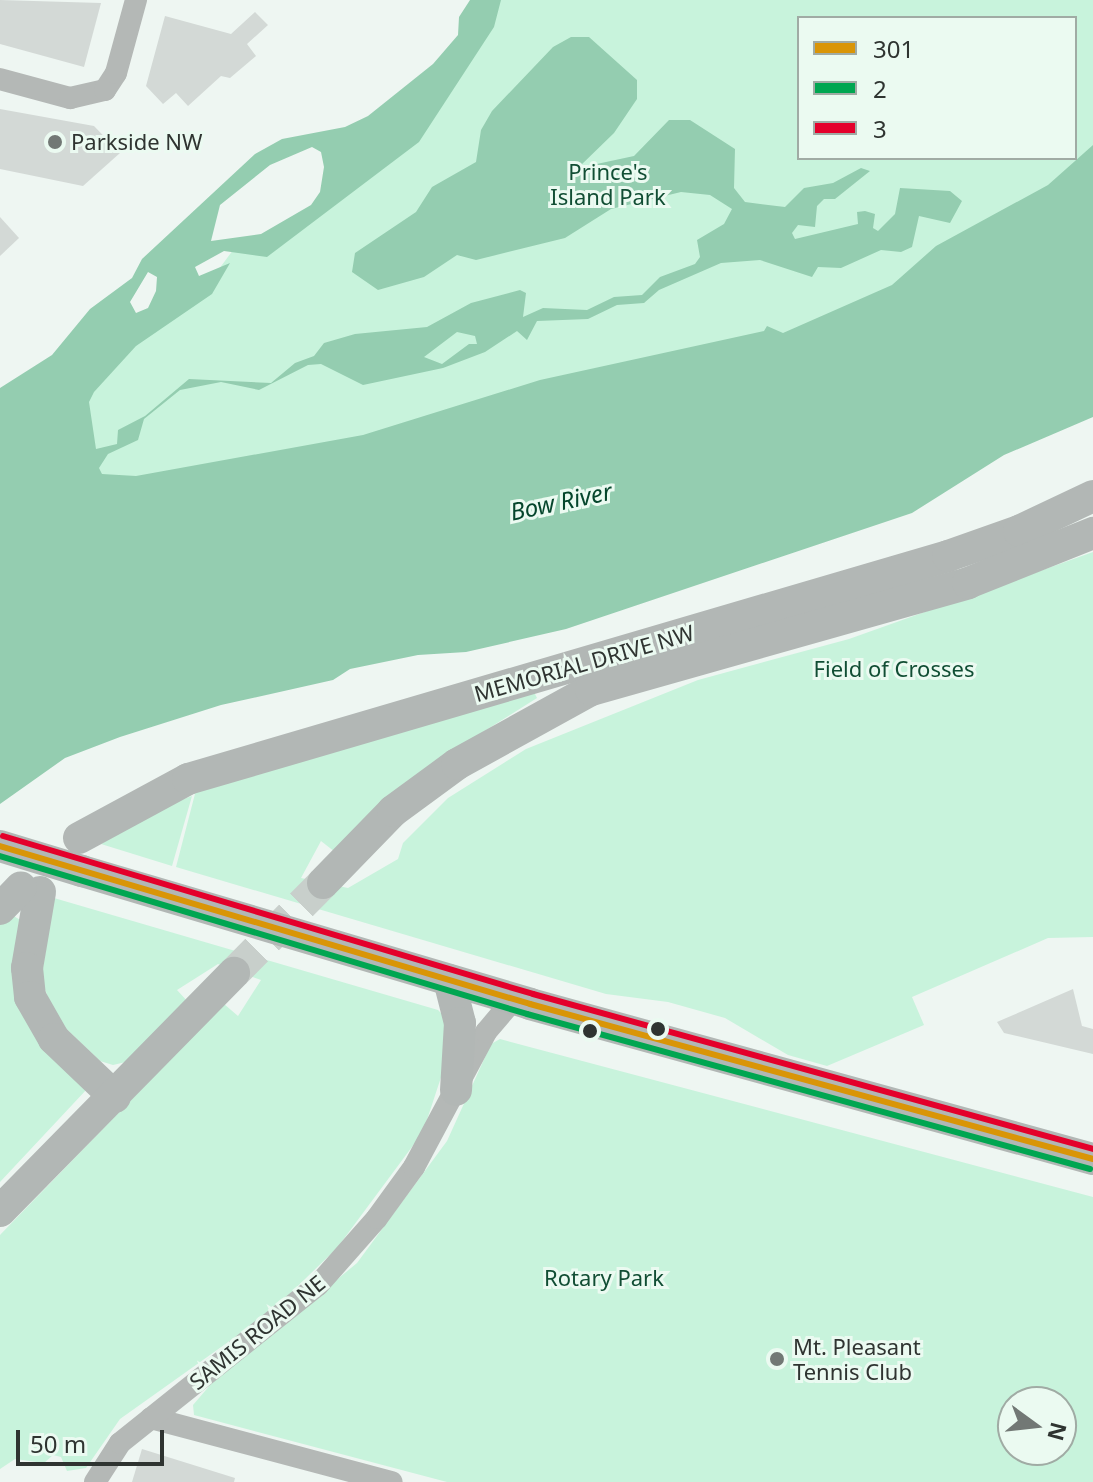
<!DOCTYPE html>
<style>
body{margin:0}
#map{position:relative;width:1093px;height:1482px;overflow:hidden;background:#eef6f2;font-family:"Noto Sans",sans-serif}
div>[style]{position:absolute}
.green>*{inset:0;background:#c8f3dc}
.water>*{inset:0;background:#94cdb0}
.building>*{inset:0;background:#d3d9d6}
.secondary-tunnel>*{height:32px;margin-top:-16px;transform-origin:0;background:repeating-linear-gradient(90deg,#c8cfcb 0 32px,transparent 0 48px)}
.street>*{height:22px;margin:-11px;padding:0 11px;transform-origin:11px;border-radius:11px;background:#b4b8b6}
.secondary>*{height:32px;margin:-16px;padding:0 16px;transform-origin:16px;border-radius:16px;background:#b2b7b5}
.secondary-bridge>*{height:32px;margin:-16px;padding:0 16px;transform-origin:16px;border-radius:16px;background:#b2b7b5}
.bus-1>*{height:6px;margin:-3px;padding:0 3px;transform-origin:3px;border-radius:3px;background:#d99507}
.bus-2>*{height:6px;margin:-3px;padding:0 3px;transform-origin:3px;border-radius:3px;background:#00a651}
.bus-3>*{height:6px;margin:-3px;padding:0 3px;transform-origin:3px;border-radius:3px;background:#e4002b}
.dots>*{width:22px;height:22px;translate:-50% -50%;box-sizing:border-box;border:4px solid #ebfaf1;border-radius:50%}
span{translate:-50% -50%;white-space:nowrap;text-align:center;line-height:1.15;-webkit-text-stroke:6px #ebfaf1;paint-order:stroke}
.poi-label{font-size:22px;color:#2f3431}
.left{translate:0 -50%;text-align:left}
.park-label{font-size:22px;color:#114e34}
.street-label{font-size:22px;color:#2f3431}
.water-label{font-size:24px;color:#05462c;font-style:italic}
.legend{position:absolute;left:797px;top:16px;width:280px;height:144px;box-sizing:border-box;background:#ebfaf1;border:2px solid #a0aba4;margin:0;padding:10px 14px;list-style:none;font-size:24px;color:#2f3431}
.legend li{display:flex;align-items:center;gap:16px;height:40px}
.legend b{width:40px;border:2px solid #a0aba4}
.north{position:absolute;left:997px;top:1386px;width:80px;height:80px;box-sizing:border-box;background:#ebfaf1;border:2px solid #a0aba4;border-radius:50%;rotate:105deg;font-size:22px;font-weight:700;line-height:32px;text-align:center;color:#2f3431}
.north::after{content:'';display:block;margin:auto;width:28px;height:36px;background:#727875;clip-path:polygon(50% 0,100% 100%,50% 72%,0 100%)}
.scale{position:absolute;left:16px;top:1430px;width:148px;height:36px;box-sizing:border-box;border:4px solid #2f3431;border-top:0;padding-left:10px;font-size:24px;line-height:28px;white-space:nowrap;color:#2f3431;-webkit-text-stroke:6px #ebfaf1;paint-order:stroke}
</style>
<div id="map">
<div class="green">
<i style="clip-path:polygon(evenodd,484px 0,1093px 0,1093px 161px,895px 290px,783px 339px,365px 441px,134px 486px,96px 480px,83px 401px,101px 371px,196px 300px,239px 242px,289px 228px,392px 149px,484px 0,799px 18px,1075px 18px,1075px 158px,799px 158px,799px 18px)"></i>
<i style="clip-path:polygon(1093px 552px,1093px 937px,1048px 938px,912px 997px,924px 1025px,827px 1066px,788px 1055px,725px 1018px,668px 1002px,606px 994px,176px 867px,196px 790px,533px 690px,537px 698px,435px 762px,335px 852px,321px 841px,301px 878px,348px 888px,398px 859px,403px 843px,448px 798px,526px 749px,698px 680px,849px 639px)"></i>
<i style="clip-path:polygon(192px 796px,172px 866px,101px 844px,164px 806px)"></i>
<i style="clip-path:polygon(54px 898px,438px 1010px,444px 1016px,447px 1059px,423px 1132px,337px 1248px,272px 1311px,120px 1419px,86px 1468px,67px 1471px,61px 1457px,53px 1455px,44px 1463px,15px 1459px,0 1469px,0 1235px,224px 1004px,238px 1016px,261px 980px,218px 964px,177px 990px,189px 1003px,130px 1061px,113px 1065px,100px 1061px,56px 1019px,41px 979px)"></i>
<i style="clip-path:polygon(12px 915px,22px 921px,14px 958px,87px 1089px,0 1182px,0 925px)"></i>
<i style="clip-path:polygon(evenodd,500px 1039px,1093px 1197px,1093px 1482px,447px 1482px,194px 1415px,193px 1405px,211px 1384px,357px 1263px,447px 1141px,491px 1044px,500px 1039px,1013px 1402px,1061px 1402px,1061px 1450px,1013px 1450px,1013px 1402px)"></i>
</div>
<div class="water">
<i style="clip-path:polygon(evenodd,470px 0,501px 0,494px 27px,419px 142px,267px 257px,224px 251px,195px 267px,199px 276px,230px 263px,212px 294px,136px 346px,94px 392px,89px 402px,96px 449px,117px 444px,118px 430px,145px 416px,189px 379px,271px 383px,295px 363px,314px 356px,324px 343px,355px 334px,427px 327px,471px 303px,520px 290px,526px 293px,523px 317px,543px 308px,587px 310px,614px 297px,642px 295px,660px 277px,695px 264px,700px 257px,697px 240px,724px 224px,732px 209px,710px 195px,681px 192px,611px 209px,565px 238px,476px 260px,457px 255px,424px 277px,378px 290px,352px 272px,355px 253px,416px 212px,432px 187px,476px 162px,481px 130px,492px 111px,553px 47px,571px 37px,589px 37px,637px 80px,637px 99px,614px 133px,578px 168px,634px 156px,669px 120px,690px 120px,735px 149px,734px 188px,745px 202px,785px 207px,804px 188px,833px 183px,861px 168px,870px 171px,835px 199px,824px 199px,817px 206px,815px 227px,798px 225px,792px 233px,795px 239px,858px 224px,857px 212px,865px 211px,875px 214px,873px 228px,878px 231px,895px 214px,900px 188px,950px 191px,962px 201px,950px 223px,919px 216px,912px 247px,901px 252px,881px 250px,841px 268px,818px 267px,812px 277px,760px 260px,721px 263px,659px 290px,644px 303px,617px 305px,588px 319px,537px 321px,527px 340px,517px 331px,485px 352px,443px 368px,363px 385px,321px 364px,308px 365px,259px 390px,221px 382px,180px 390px,144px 419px,138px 440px,108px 454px,99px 468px,102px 474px,136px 476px,363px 435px,540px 380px,764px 331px,767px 326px,783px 333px,892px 285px,936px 246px,1048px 185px,1093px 145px,1093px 417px,1004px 455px,912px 513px,566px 629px,466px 652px,418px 655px,350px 669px,333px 680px,221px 705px,120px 737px,65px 758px,0 804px,0 388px,52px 355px,90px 309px,132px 278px,142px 259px,255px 154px,282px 139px,345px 127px,368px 116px,433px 64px,458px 35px,459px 17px,470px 0,312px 147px,321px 152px,324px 167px,320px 192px,311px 205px,261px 234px,211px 241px,220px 205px,270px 165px,312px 147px,470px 0,148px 272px,157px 277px,156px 291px,148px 308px,136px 313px,130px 302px,148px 272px,470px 0,457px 332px,475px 336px,477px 344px,469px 344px,442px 364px,424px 357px,457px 332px)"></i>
</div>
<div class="building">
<i style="clip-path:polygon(0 0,101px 3px,84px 67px,0 44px)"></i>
<i style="clip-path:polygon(255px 12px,268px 25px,247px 44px,256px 56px,230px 78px,221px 76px,188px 106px,176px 93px,163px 104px,146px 86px,165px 16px,231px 34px)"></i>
<i style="clip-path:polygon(0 109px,94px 126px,120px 153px,83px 186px,0 169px)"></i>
<i style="clip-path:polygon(0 217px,19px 238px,0 256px)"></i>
<i style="clip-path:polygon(1073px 989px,1082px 1026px,1093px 1029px,1093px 1054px,1004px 1033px,997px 1022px)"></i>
<i style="clip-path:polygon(142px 1449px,235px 1478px,234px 1482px,132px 1482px)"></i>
</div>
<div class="secondary-tunnel">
<i style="left:234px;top:973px;width:127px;rotate:-45.3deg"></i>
</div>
<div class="street">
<i style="left:0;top:79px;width:73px;rotate:15.2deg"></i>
<i style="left:70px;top:98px;width:36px;rotate:-13deg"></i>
<i style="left:105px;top:90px;width:20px;rotate:-57deg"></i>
<i style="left:116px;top:73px;width:76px;rotate:-74.7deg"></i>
<i style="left:151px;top:1418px;width:249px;rotate:14.9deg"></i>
<i style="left:95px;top:1482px;width:46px;rotate:-57.3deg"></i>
<i style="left:120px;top:1443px;width:253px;rotate:-38.6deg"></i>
<i style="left:318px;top:1285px;width:89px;rotate:-48.6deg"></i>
<i style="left:377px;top:1218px;width:63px;rotate:-54deg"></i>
<i style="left:414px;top:1167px;width:153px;rotate:-61.9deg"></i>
<i style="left:486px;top:1032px;width:43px;rotate:-49.7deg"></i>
</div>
<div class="secondary">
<i style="left:79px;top:838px;width:124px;rotate:-28.4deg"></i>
<i style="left:188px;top:779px;width:792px;rotate:-16.35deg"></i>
<i style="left:948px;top:556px;width:75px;rotate:-19.4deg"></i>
<i style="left:1019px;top:531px;width:82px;rotate:-25.3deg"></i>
<i style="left:82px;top:871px;width:467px;rotate:16.5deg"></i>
<i style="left:530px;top:1004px;width:584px;rotate:15.39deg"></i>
<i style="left:323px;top:883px;width:100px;rotate:-45.8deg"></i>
<i style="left:393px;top:811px;width:79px;rotate:-36.3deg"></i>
<i style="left:457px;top:764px;width:153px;rotate:-28.9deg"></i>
<i style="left:591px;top:690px;width:392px;rotate:-15.8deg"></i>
<i style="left:968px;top:583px;width:135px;rotate:-21.8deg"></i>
<i style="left:40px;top:892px;width:77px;rotate:99.7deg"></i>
<i style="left:27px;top:968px;width:29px;rotate:84deg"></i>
<i style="left:30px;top:997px;width:48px;rotate:60.3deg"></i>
<i style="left:54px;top:1039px;width:84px;rotate:43.6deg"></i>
<i style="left:0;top:909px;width:30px;rotate:-46deg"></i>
<i style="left:449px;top:980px;width:44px;rotate:75.7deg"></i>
<i style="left:460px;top:1023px;width:67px;rotate:93.4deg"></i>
<i style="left:0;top:1211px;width:334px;rotate:-45.5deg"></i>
</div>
<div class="secondary-bridge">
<i style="left:0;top:846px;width:86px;rotate:17deg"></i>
</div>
<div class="bus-1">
<i style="left:0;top:846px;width:553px;rotate:16.6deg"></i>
<i style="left:530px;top:1004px;width:584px;rotate:15.39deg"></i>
</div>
<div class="bus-2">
<i style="left:0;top:856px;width:550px;rotate:16.69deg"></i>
<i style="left:527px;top:1014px;width:584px;rotate:15.39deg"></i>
</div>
<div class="bus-3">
<i style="left:3px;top:836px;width:553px;rotate:16.6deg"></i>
<i style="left:533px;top:994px;width:581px;rotate:15.47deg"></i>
</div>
<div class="dots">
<i style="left:55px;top:142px;background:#727875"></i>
<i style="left:658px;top:1029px;background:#2f3431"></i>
<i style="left:590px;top:1031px;background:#2f3431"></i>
<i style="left:777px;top:1359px;background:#727875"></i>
</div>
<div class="poi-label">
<span class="left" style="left:71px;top:142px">Parkside NW</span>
<span class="left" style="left:793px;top:1359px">Mt. Pleasant<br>Tennis Club</span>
</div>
<div class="park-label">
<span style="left:608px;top:184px">Prince's<br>Island Park</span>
<span style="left:894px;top:669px">Field of Crosses</span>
<span style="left:604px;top:1278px">Rotary Park</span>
</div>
<div class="street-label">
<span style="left:584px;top:663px;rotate:-16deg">MEMORIAL DRIVE NW</span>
<span style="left:257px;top:1332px;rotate:-39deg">SAMIS ROAD NE</span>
</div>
<div class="water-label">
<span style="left:561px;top:501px;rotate:-12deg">Bow River</span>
</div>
<ul class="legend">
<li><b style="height:10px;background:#d99507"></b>301</li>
<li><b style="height:10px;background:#00a651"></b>2</li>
<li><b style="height:10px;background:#e4002b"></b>3</li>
</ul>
<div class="north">N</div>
<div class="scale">50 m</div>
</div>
